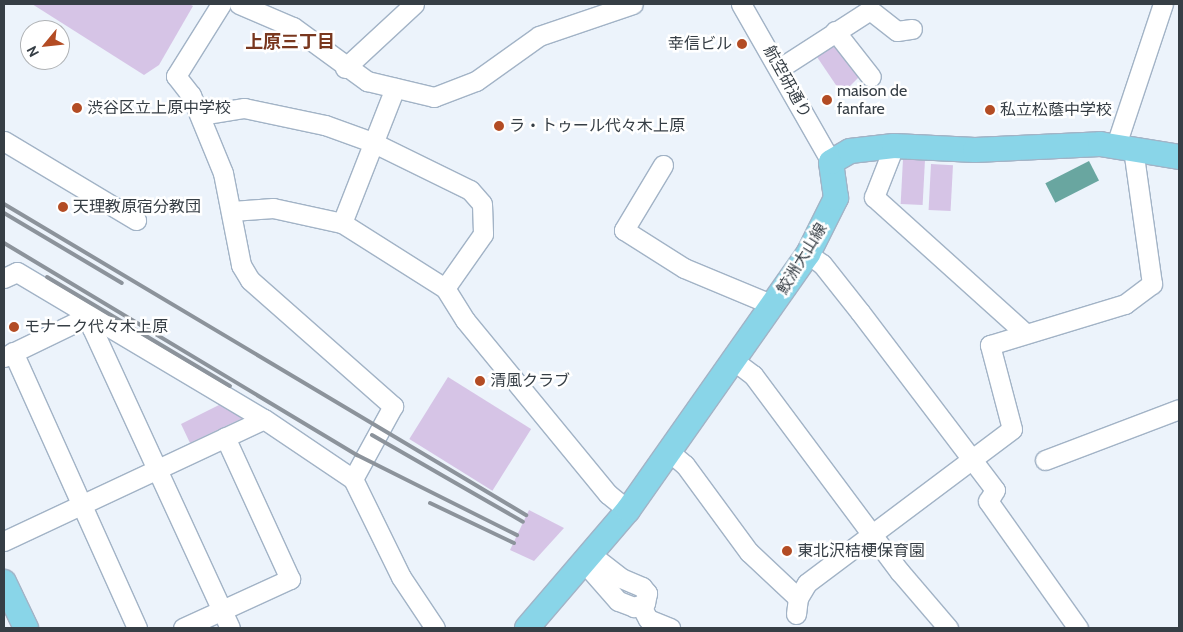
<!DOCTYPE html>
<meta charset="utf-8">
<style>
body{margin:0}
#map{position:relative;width:1183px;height:632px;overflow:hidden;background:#ecf3fb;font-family:Cabin,"Noto Sans JP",sans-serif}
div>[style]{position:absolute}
.green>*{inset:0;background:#d6c4e6;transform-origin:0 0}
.water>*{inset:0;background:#69a6a0;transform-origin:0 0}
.roads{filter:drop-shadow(1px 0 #a2b3c6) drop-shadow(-1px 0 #a2b3c6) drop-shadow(0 1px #a2b3c6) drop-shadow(0 -1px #a2b3c6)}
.minor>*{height:19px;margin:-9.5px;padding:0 9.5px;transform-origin:9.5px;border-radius:9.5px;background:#fff}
.major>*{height:24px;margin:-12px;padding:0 12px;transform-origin:12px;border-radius:12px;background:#89d5e8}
.rail>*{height:4px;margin:-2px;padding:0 2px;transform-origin:2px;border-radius:2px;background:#8c939b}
.dots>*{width:14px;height:14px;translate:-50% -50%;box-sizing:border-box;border:2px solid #fff;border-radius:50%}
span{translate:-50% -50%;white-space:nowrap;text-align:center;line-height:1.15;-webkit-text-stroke:5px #fff;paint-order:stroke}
.poi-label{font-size:16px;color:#363e45}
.right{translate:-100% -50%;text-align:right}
.left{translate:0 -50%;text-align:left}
.street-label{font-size:16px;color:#363e45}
.neighbourhood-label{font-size:18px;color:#79371e;font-weight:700}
.frame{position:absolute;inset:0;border:5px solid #363e45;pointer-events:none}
.north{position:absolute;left:20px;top:20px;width:50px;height:50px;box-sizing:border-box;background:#fff;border:1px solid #afb2b5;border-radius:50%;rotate:242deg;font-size:14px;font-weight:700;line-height:20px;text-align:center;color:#363e45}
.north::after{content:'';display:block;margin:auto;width:18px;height:22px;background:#b34c24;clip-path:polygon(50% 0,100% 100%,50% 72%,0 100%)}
</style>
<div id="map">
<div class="green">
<i style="clip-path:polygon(32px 4px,189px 4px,193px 6px,159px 65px,144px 75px)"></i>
<i style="clip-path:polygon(833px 38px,861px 75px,842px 94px,813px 51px)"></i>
<i style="left:903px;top:159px;width:22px;height:45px;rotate:3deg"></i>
<i style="left:931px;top:164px;width:22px;height:46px;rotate:3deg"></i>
<i style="left:448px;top:377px;width:98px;height:73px;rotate:32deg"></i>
<i style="clip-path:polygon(221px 404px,243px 418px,190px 443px,181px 424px)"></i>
<i style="clip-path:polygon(529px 510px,564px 528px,534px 561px,510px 550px)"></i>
</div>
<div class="water">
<i style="left:1089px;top:161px;width:22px;height:49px;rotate:63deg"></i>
</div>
<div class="roads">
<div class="minor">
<i style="left:221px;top:4px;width:85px;rotate:122deg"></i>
<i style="left:176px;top:76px;width:24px;rotate:52deg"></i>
<i style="left:191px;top:95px;width:84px;rotate:67.7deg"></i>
<i style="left:223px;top:173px;width:94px;rotate:78.9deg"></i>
<i style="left:241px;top:265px;width:17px;rotate:59deg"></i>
<i style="left:250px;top:280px;width:191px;rotate:41.4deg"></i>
<i style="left:393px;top:406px;width:83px;rotate:118.7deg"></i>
<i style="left:239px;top:4px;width:59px;rotate:23.1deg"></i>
<i style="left:293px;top:27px;width:92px;rotate:36.1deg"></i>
<i style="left:367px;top:81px;width:69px;rotate:13.4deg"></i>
<i style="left:434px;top:97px;width:45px;rotate:-20.9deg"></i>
<i style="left:476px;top:81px;width:77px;rotate:-35.5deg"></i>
<i style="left:539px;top:36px;width:99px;rotate:-18.8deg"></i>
<i style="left:741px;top:4px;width:182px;rotate:60.3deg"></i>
<i style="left:835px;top:31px;width:58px;rotate:52deg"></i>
<i style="left:345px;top:68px;width:94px;rotate:-42.8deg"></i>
<i style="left:780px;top:68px;width:107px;rotate:-32.8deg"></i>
<i style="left:870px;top:10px;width:34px;rotate:38deg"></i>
<i style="left:897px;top:31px;width:15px;rotate:-8deg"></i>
<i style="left:200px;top:115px;width:45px;rotate:-9deg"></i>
<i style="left:244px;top:108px;width:83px;rotate:11.9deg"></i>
<i style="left:325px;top:125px;width:50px;rotate:19.9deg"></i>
<i style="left:372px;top:142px;width:109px;rotate:26.1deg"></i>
<i style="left:470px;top:190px;width:18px;rotate:49deg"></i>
<i style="left:482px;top:204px;width:30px;rotate:88deg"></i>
<i style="left:483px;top:234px;width:66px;rotate:125.1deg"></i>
<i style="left:4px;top:141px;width:154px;rotate:30.9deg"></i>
<i style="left:1116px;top:145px;width:149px;rotate:-71.6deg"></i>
<i style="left:894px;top:146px;width:55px;rotate:111.4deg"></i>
<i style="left:874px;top:197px;width:203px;rotate:42deg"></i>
<i style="left:663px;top:165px;width:76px;rotate:121deg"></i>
<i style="left:624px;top:230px;width:71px;rotate:32.3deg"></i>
<i style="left:684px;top:268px;width:96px;rotate:22.6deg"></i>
<i style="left:232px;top:211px;width:41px;rotate:-4.2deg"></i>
<i style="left:273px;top:208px;width:71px;rotate:12.3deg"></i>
<i style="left:342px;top:223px;width:122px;rotate:32.3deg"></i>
<i style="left:445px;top:288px;width:38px;rotate:58deg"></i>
<i style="left:465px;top:320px;width:225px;rotate:50.6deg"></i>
<i style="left:608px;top:494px;width:26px;rotate:39deg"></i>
<i style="left:342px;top:223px;width:145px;rotate:-68.6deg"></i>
<i style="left:808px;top:254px;width:17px;rotate:36deg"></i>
<i style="left:822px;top:264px;width:61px;rotate:51.6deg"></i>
<i style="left:860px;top:312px;width:223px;rotate:52.8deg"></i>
<i style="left:995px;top:490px;width:13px;rotate:122deg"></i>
<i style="left:988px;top:501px;width:156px;rotate:54.7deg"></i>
<i style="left:4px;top:278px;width:14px;rotate:-25deg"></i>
<i style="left:17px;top:272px;width:287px;rotate:30.8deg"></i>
<i style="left:264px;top:419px;width:107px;rotate:34deg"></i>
<i style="left:353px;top:479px;width:109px;rotate:63.9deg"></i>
<i style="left:401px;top:577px;width:61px;rotate:56.3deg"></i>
<i style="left:91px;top:315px;width:13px;rotate:86deg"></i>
<i style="left:92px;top:328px;width:330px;rotate:65.3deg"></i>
<i style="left:13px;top:352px;width:303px;rotate:65.8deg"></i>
<i style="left:4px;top:357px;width:97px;rotate:-25.8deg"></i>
<i style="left:733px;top:360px;width:25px;rotate:37deg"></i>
<i style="left:753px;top:375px;width:246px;rotate:53.3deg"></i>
<i style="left:900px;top:572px;width:74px;rotate:49.4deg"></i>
<i style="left:667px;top:450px;width:23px;rotate:40deg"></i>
<i style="left:685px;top:465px;width:108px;rotate:53.7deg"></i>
<i style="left:749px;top:552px;width:67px;rotate:43.2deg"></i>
<i style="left:1045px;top:460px;width:143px;rotate:-20.8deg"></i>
<i style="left:4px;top:541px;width:287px;rotate:-25.1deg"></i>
<i style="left:587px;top:559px;width:11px;rotate:5deg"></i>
<i style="left:598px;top:560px;width:29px;rotate:38deg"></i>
<i style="left:621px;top:578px;width:23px;rotate:23deg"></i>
<i style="left:642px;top:587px;width:8px;rotate:50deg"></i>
<i style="left:647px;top:593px;width:10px;rotate:101deg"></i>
<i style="left:645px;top:603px;width:12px;rotate:160deg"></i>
<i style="left:634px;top:607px;width:17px;rotate:-159deg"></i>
<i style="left:618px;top:601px;width:43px;rotate:-131.2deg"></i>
<i style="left:590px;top:569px;width:10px;rotate:-107deg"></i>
<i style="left:641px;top:606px;width:15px;rotate:62deg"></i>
<i style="left:648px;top:619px;width:24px;rotate:22deg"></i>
<i style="left:796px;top:614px;width:16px;rotate:-83deg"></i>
<i style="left:798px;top:598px;width:17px;rotate:-59deg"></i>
<i style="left:807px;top:583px;width:256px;rotate:-36.9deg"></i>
<i style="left:1012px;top:429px;width:87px;rotate:-104.7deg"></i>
<i style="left:990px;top:345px;width:141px;rotate:-16.9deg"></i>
<i style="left:1125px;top:304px;width:34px;rotate:-37deg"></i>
<i style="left:1152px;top:284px;width:137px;rotate:-98deg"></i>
<i style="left:183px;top:628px;width:118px;rotate:-24.6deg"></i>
<i style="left:290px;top:579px;width:156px;rotate:-114.6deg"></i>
</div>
<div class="major">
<i style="left:4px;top:582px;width:51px;rotate:64.4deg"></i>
<i style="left:527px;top:628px;width:155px;rotate:-49.4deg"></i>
<i style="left:628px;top:510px;width:313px;rotate:-54.9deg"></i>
<i style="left:808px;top:254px;width:63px;rotate:-63.4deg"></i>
<i style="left:836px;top:198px;width:36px;rotate:-98deg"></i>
<i style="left:831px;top:162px;width:22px;rotate:-30deg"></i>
<i style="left:850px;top:151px;width:44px;rotate:-6.5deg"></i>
<i style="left:894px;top:146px;width:81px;rotate:2.8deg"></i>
<i style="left:975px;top:150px;width:125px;rotate:-2.7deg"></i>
<i style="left:1100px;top:144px;width:80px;rotate:9.3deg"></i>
</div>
</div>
<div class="rail">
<i style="left:4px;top:204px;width:608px;rotate:30.79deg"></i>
<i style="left:4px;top:213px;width:137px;rotate:30.7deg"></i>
<i style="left:4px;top:243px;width:412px;rotate:31deg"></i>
<i style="left:357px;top:455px;width:179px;rotate:26.6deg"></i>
<i style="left:47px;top:277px;width:213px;rotate:30.8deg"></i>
<i style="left:372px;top:435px;width:174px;rotate:29.9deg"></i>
<i style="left:430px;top:503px;width:93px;rotate:25.5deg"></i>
</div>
<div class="dots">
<i style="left:742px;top:44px;background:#b34c24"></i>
<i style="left:827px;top:100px;background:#b34c24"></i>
<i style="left:77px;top:108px;background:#b34c24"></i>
<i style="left:990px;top:110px;background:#b34c24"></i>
<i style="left:499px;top:126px;background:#b34c24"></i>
<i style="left:63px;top:207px;background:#b34c24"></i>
<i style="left:14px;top:327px;background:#b34c24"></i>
<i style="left:480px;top:381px;background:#b34c24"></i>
<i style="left:787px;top:551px;background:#b34c24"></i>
</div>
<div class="poi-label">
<span class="right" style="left:732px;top:44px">幸信ビル</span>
<span class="left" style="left:837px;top:100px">maison de<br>fanfare</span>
<span class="left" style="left:87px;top:108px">渋谷区立上原中学校</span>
<span class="left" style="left:1000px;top:110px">私立松蔭中学校</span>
<span class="left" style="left:509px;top:126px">ラ・トゥール代々木上原</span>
<span class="left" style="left:73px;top:207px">天理教原宿分教団</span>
<span class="left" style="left:24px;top:327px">モナーク代々木上原</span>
<span class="left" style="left:490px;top:381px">清風クラブ</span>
<span class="left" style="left:797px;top:551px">東北沢桔梗保育園</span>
</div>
<div class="street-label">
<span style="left:787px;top:82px;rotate:61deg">航空研通り</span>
<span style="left:802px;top:259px;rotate:-58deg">鮫洲大山線</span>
</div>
<div class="neighbourhood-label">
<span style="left:290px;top:42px">上原三丁目</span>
</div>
<div class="frame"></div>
<div class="north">N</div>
</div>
